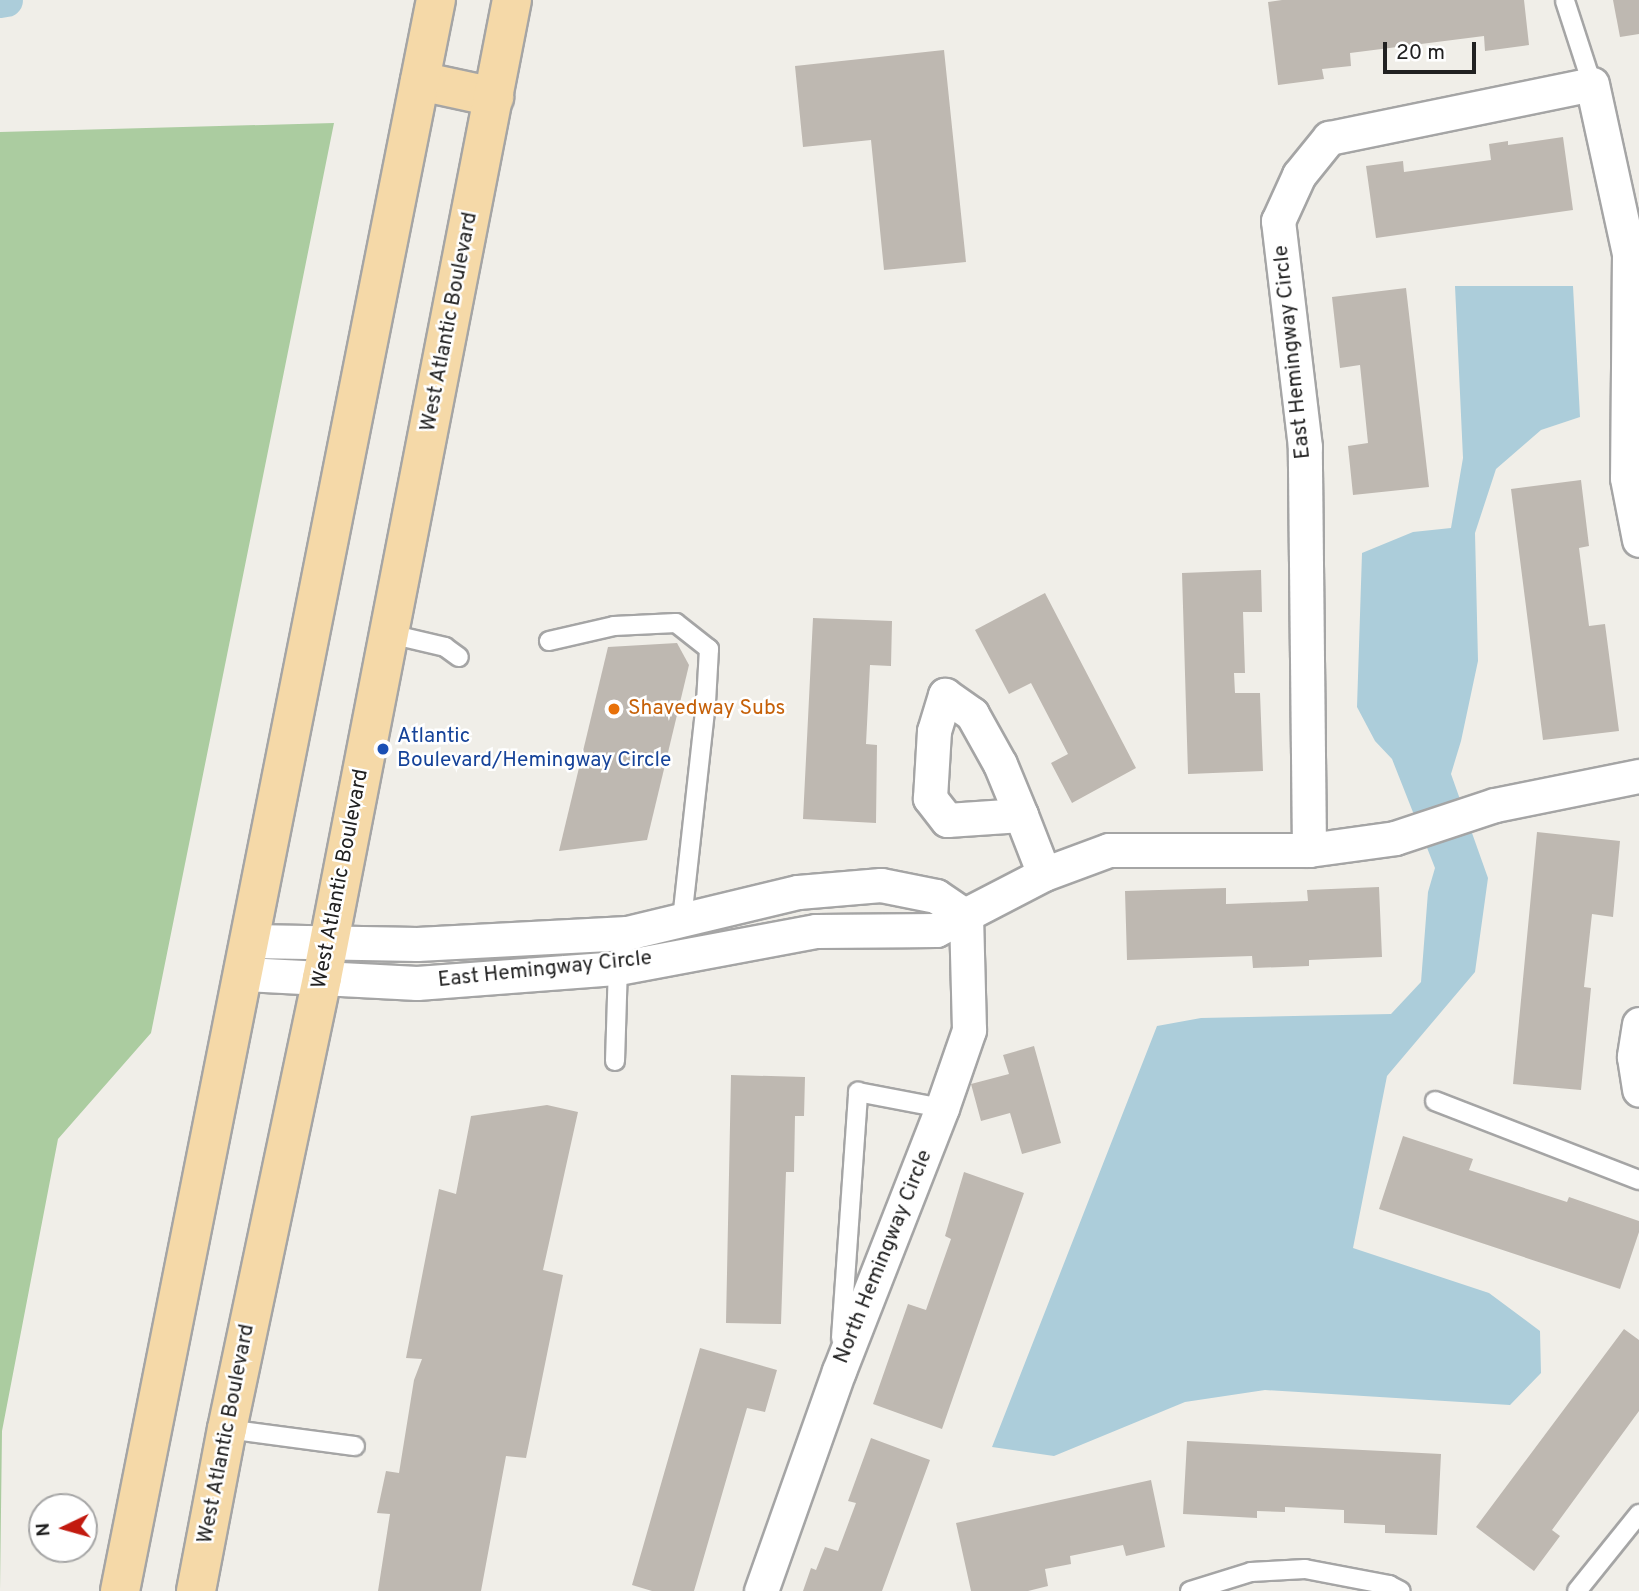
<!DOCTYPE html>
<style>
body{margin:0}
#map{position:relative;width:1639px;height:1591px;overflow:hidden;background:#f0eee8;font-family:Overpass,sans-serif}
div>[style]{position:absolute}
.forest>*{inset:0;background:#abcca0}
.water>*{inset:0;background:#accdda}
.canal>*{height:33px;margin:-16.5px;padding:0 16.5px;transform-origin:16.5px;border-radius:16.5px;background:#accdda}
.building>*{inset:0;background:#beb8b1}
.roads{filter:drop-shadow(2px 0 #a5a5a5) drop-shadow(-2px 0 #a5a5a5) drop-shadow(0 2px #a5a5a5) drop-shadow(0 -2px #a5a5a5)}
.service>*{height:18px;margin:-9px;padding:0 9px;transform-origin:9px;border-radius:9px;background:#fff}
.minor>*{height:33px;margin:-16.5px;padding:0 16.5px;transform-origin:16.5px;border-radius:16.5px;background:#fff}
.primary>*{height:38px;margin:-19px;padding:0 19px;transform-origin:19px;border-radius:19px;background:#f5d9a8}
.dots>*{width:19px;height:19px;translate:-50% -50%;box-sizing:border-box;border:4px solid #fff;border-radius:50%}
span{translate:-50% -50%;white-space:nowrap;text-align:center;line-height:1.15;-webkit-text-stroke:5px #fff;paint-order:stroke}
.street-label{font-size:21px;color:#212121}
.food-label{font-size:21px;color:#c56008}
.left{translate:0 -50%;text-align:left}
.transit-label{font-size:21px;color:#164399}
.north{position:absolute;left:28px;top:1493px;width:70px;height:70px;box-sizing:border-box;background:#fff;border:2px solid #a6a6a6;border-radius:50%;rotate:265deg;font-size:19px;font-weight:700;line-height:28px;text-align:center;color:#212121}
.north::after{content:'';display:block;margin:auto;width:24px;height:32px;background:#c21a0f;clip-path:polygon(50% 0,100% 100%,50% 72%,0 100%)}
.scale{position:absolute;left:1383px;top:42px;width:93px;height:32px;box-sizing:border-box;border:4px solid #212121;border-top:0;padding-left:9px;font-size:21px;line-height:24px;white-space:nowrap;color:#212121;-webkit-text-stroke:5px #fff;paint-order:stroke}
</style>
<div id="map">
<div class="forest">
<i style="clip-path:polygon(334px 123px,151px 1033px,58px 1139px,2px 1431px,0 1591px,0 132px)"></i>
</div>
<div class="water">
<i style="clip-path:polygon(1455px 286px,1573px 286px,1580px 417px,1541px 430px,1496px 469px,1475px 533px,1478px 661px,1461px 741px,1451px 774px,1488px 878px,1475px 972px,1387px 1076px,1353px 1248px,1489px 1293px,1540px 1331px,1541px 1373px,1510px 1405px,1265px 1390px,1185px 1402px,1054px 1456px,992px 1447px,1157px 1026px,1201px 1018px,1391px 1014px,1421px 982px,1428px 892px,1435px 868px,1392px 759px,1375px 741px,1357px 707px,1362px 553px,1413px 532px,1451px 528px,1463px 458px)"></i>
</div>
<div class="canal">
<i style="left:0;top:1px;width:6px;rotate:-9deg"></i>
</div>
<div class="building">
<i style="clip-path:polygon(1282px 0,1524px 0,1529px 45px,1485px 51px,1484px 36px,1350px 53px,1351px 66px,1322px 69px,1324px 79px,1278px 85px,1268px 2px)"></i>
<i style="clip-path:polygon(1613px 0,1639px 0,1639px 34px,1620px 37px)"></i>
<i style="clip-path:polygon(944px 50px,966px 262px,884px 270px,871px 140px,803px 147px,795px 66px)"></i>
<i style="clip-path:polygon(1563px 137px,1573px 210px,1376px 238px,1366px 166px,1403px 161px,1404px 172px,1491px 160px,1489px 144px,1508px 141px,1508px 145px)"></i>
<i style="clip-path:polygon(1406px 288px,1429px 487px,1353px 495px,1348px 446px,1368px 443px,1360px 365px,1340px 368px,1332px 297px)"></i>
<i style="clip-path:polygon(1581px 480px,1589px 546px,1579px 548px,1589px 626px,1605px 624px,1619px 731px,1543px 740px,1511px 489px)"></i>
<i style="clip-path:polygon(1261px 570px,1262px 612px,1243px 612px,1245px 673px,1234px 673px,1235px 693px,1260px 693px,1263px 771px,1188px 774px,1182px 573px)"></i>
<i style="clip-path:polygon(1045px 593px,1136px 768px,1072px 803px,1051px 763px,1068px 754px,1031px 683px,1009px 694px,975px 630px)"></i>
<i style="clip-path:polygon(813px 618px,892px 621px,891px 666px,870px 665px,866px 744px,877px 745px,876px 823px,803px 819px)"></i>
<i style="clip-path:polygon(677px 643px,689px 665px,647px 840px,559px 851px,608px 647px)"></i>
<i style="clip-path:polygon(1537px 832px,1620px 841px,1613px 917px,1592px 914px,1584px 987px,1591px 988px,1581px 1090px,1513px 1084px)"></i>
<i style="clip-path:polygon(1379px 887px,1382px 957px,1309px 960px,1309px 966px,1253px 968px,1252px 956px,1127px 960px,1125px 891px,1226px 888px,1226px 904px,1308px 901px,1307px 890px)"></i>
<i style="clip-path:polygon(1034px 1046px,1061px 1143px,1022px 1154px,1010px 1113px,981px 1121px,971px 1084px,1009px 1074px,1003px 1055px)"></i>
<i style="clip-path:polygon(731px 1075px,805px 1077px,804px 1116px,795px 1116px,794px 1172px,786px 1172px,781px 1324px,726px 1323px)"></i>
<i style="clip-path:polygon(547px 1105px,578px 1112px,543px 1270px,563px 1275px,526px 1458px,506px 1456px,481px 1591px,378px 1591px,390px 1514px,377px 1513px,386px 1471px,399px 1473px,414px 1380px,422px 1359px,406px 1358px,439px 1189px,456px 1194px,471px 1116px)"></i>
<i style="clip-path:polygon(1403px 1136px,1473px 1159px,1469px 1170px,1567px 1202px,1569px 1197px,1639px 1221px,1639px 1232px,1620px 1289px,1379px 1209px)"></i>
<i style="clip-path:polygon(964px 1172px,1024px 1193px,942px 1429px,873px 1404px,908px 1304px,926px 1310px,951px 1239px,945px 1236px)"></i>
<i style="clip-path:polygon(1624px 1329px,1639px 1340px,1639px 1411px,1552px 1530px,1560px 1536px,1534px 1571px,1476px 1527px)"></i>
<i style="clip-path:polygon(700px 1348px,777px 1370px,765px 1412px,747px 1408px,694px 1591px,652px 1591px,632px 1585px)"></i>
<i style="clip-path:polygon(871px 1438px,930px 1460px,882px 1591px,803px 1591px,811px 1568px,816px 1570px,825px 1547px,838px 1551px,856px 1503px,848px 1501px)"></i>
<i style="clip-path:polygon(1187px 1441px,1441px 1454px,1437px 1535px,1385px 1533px,1385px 1525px,1344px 1523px,1344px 1510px,1285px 1507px,1285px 1512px,1257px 1511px,1257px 1518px,1183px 1514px)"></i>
<i style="clip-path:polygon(1151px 1480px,1165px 1547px,1126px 1556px,1123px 1545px,1070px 1556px,1071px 1564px,1045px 1569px,1048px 1586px,1028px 1591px,971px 1591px,956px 1523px)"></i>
</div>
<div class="roads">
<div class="service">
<i style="left:1565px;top:1px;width:87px;rotate:72deg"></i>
<i style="left:390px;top:634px;width:57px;rotate:13.3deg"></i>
<i style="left:445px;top:647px;width:17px;rotate:36deg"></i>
<i style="left:549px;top:641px;width:67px;rotate:-13deg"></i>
<i style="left:614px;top:626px;width:62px;rotate:-2.8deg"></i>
<i style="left:676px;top:623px;width:42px;rotate:38.2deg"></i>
<i style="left:709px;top:649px;width:53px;rotate:93.2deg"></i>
<i style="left:706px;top:702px;width:218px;rotate:96.3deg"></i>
<i style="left:615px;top:1061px;width:93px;rotate:-88.2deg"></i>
<i style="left:618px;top:968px;width:36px;rotate:-76deg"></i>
<i style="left:1435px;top:1101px;width:219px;rotate:21.2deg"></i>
<i style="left:841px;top:1338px;width:247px;rotate:-86deg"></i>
<i style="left:858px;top:1092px;width:86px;rotate:10.8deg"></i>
<i style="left:227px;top:1429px;width:129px;rotate:7.6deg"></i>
<i style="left:1190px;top:1591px;width:64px;rotate:-17.3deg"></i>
<i style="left:1251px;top:1572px;width:54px;rotate:-3.2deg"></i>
<i style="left:1305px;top:1569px;width:86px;rotate:10.8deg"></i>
<i style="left:1389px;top:1585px;width:13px;rotate:27deg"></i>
<i style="left:1577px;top:1591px;width:99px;rotate:-51.2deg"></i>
</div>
<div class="minor">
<i style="left:1021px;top:815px;width:74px;rotate:176.1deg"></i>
<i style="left:947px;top:820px;width:28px;rotate:-128deg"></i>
<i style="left:930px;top:798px;width:67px;rotate:-86.6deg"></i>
<i style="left:934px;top:731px;width:38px;rotate:-73deg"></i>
<i style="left:945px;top:695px;width:33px;rotate:35deg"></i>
<i style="left:972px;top:714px;width:57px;rotate:60.8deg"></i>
<i style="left:1000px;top:764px;width:55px;rotate:67.6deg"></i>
<i style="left:1021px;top:815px;width:63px;rotate:68.7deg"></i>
<i style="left:1309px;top:850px;width:403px;rotate:-90.6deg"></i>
<i style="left:1305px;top:447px;width:228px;rotate:-96.8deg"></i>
<i style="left:1278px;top:221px;width:51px;rotate:-65.5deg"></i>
<i style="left:1299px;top:175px;width:48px;rotate:-51deg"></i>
<i style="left:1329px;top:138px;width:268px;rotate:-11.6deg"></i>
<i style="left:1592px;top:84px;width:174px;rotate:77.7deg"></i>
<i style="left:1629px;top:254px;width:224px;rotate:90.5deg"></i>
<i style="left:1627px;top:478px;width:63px;rotate:79deg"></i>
<i style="left:251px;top:941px;width:166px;rotate:1deg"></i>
<i style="left:417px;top:944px;width:210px;rotate:-3deg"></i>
<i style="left:627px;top:933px;width:176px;rotate:-13.5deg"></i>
<i style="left:798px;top:892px;width:83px;rotate:-4.8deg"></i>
<i style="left:881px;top:885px;width:56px;rotate:11.3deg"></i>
<i style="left:936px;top:896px;width:36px;rotate:34deg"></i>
<i style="left:245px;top:974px;width:172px;rotate:3deg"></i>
<i style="left:417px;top:983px;width:202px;rotate:-4.3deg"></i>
<i style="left:618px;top:968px;width:201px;rotate:-10.6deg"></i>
<i style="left:816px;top:931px;width:120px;rotate:-0.5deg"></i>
<i style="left:936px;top:930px;width:122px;rotate:-27.4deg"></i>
<i style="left:1044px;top:874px;width:69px;rotate:-20.3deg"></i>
<i style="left:1109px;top:850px;width:200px"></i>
<i style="left:1309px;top:850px;width:87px;rotate:-7.9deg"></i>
<i style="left:1395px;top:838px;width:105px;rotate:-18.3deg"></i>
<i style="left:1495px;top:805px;width:147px;rotate:-11.4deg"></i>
<i style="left:1639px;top:1024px;width:33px;rotate:99deg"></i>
<i style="left:1634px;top:1057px;width:33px;rotate:81deg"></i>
<i style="left:761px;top:1591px;width:233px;rotate:-70.5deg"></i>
<i style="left:839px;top:1371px;width:282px;rotate:-68.6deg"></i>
<i style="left:942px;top:1108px;width:83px;rotate:-70.9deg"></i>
<i style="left:969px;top:1030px;width:114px;rotate:-91.5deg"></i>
</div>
<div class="primary">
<i style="left:420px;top:81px;width:76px;rotate:12.2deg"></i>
<i style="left:120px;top:1591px;width:1622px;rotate:-78.77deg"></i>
<i style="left:196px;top:1591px;width:165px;rotate:-79.2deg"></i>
<i style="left:227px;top:1429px;width:461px;rotate:-78.1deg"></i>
<i style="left:322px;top:978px;width:996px;rotate:-79.01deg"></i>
</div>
</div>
<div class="dots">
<i style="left:614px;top:709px;background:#e8710a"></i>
<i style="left:383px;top:749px;background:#1a4fb4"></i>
</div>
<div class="street-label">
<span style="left:450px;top:322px;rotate:-79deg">West Atlantic Boulevard</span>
<span style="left:1293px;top:352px;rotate:-96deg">East Hemingway Circle</span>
<span style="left:341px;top:879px;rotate:-79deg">West Atlantic Boulevard</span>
<span style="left:545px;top:970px;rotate:-6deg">East Hemingway Circle</span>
<span style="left:884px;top:1257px;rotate:-68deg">North Hemingway Circle</span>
<span style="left:227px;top:1434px;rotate:-79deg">West Atlantic Boulevard</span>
</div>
<div class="food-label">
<span class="left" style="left:628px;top:709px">Shavedway Subs</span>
</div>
<div class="transit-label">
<span class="left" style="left:397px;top:749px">Atlantic<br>Boulevard/Hemingway Circle</span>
</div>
<div class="north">N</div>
<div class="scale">20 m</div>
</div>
